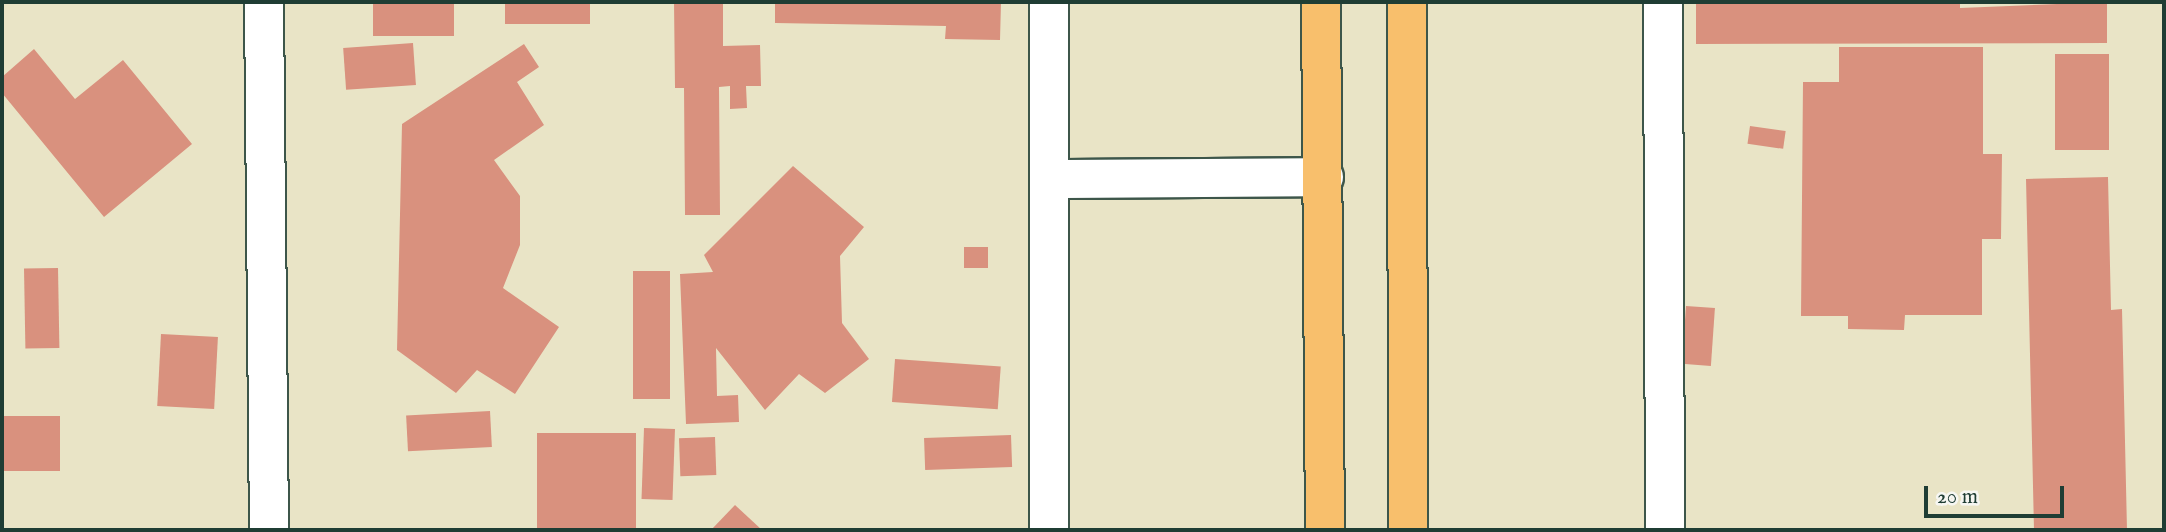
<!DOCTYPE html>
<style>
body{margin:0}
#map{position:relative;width:2166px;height:532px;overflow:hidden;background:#e9e4c6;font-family:"IM FELL English",serif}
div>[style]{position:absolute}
.building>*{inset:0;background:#d9917e;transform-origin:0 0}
.roads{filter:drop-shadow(2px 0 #3d564a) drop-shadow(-2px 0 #3d564a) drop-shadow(0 2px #3d564a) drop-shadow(0 -2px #3d564a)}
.minor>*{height:38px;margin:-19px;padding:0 19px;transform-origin:19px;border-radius:19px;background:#fff}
.major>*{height:38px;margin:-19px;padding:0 19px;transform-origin:19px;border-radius:19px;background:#f8bf6c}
span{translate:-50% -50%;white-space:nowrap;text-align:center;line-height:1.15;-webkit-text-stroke:5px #f6f6f2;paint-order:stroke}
.frame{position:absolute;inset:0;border:4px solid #1f3d34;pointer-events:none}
.scale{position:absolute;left:1924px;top:486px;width:140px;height:32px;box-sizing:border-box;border:4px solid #1f3d34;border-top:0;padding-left:9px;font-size:21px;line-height:24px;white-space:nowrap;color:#1f3d34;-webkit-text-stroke:5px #f6f6f2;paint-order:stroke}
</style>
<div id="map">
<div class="building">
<i style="left:373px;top:2px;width:81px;height:34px"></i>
<i style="left:505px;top:2px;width:85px;height:22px"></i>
<i style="clip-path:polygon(674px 2px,723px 2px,723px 46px,760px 45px,761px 86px,746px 86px,747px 108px,730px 109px,730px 86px,719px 87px,720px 215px,685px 215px,684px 88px,675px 88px)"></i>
<i style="clip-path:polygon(775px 2px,1001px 2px,1000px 40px,945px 39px,946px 26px,775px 23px)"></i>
<i style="clip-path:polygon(1696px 2px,1960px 2px,1960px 8px,2107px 2px,2107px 43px,1696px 44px)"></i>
<i style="left:413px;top:43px;width:42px;height:70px;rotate:86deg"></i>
<i style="clip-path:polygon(524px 44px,539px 67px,517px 82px,544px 125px,494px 160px,520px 196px,520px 245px,503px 288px,559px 327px,515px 394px,477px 370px,456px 393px,397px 350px,402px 124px)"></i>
<i style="clip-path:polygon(1839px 47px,1983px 47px,1983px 154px,2002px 154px,2001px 239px,1982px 239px,1982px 315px,1905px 315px,1904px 330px,1848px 329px,1848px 316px,1801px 316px,1803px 82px,1839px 82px)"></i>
<i style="clip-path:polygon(34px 49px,75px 99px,123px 60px,192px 144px,104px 217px,2px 93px,2px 77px)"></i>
<i style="left:2055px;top:54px;width:54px;height:96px"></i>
<i style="left:1750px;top:126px;width:36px;height:18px;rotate:8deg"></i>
<i style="clip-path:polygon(793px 166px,864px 227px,840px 256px,842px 323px,869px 359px,825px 393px,799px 374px,765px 410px,716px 348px,717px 396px,738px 395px,739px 422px,686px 424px,680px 274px,713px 272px,704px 255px)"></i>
<i style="clip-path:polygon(2108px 177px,2111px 310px,2122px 309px,2127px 530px,2034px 530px,2026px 179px)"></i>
<i style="left:964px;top:247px;width:24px;height:21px"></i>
<i style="left:58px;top:268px;width:80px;height:34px;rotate:89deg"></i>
<i style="left:633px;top:271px;width:37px;height:128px"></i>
<i style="left:1686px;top:306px;width:29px;height:58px;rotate:4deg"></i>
<i style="left:161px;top:334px;width:57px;height:72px;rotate:3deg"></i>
<i style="left:895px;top:359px;width:106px;height:43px;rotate:4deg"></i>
<i style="left:490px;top:411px;width:36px;height:84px;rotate:87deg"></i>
<i style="left:4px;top:416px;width:56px;height:55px"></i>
<i style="left:644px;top:428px;width:31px;height:71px;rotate:2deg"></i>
<i style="left:537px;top:433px;width:99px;height:97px"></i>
<i style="left:1011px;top:435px;width:32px;height:87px;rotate:88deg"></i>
<i style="left:715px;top:437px;width:38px;height:36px;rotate:88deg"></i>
<i style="clip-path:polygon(735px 505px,762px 530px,711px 530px)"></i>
</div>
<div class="roads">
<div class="minor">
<i style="left:264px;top:2px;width:528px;rotate:89.46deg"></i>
<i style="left:1663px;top:2px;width:528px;rotate:89.78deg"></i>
<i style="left:1050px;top:179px;width:274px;rotate:-0.4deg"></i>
<i style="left:1049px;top:530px;width:528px;rotate:-90deg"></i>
</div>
<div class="major">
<i style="left:1321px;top:2px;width:528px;rotate:89.57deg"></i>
<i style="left:1407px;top:2px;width:528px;rotate:89.89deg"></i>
</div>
</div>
<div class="frame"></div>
<div class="scale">20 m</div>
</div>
